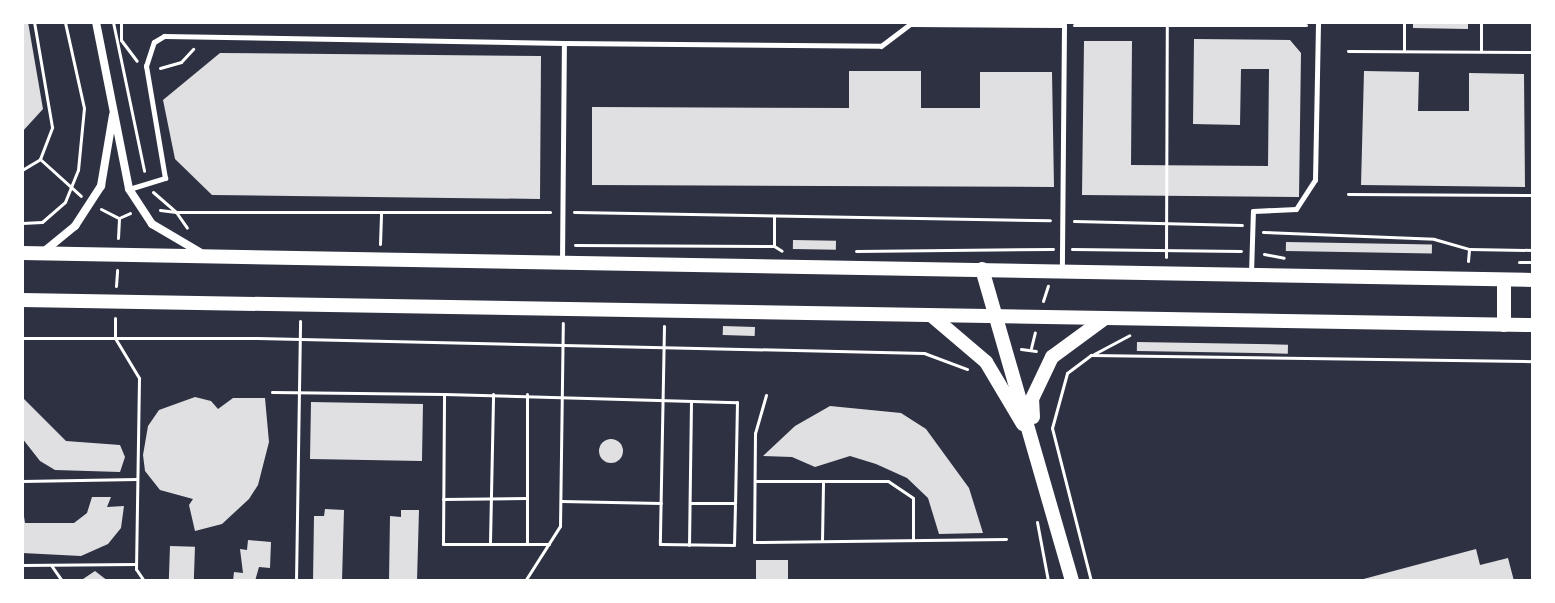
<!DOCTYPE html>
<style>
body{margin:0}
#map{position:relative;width:1555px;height:603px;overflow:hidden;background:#2d3142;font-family:"PT Sans",sans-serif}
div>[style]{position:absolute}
.building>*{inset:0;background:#e0e0e3;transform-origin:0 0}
.round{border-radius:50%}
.path>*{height:3px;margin:-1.5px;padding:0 1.5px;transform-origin:1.5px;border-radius:1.5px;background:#fff}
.service>*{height:5px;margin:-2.5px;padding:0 2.5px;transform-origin:2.5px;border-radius:2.5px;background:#fff}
.minor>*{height:8px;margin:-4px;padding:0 4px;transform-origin:4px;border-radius:4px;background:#fff}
.secondary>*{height:14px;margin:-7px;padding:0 7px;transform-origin:7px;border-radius:7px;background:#fff}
.primary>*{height:14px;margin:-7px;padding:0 7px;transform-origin:7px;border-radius:7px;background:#fff}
span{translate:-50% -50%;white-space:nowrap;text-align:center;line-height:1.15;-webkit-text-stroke:7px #fff;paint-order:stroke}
.frame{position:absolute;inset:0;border:24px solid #fff;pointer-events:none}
</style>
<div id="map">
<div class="building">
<i style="clip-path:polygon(22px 22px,28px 22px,43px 109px,22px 132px)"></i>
<i style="clip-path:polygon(1413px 22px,1468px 22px,1468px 29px,1413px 28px)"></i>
<i style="clip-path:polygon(1194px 39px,1290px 40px,1301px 53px,1299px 197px,1082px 195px,1084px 41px,1132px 41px,1131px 165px,1268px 166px,1269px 69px,1241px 69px,1240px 125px,1193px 124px)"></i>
<i style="clip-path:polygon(220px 53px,541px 56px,540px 199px,212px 195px,175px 159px,163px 100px)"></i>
<i style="clip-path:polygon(849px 71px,921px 71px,921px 108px,980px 108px,980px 72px,1052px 72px,1054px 187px,592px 185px,592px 107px,849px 108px)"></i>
<i style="clip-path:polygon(1364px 71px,1419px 72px,1418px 111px,1469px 111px,1469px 73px,1524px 74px,1525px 187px,1361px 185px)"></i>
<i style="left:793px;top:240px;width:43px;height:9px;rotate:1deg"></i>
<i style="left:1286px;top:242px;width:146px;height:9px;rotate:1deg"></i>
<i style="left:723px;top:326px;width:32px;height:9px;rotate:2deg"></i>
<i style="left:1137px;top:342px;width:151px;height:9px;rotate:1deg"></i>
<i style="clip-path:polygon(22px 397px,66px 441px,120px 445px,125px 457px,120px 472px,55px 470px,40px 461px,22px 438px)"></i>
<i style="clip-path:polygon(195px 397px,211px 401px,218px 409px,233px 398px,265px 398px,269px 442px,258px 485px,249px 499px,222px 524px,195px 531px,189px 505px,193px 499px,160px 490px,145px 471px,143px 455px,148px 426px,159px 410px)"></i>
<i style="left:311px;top:402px;width:112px;height:57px;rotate:1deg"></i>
<i style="clip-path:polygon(830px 406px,901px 413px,926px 429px,969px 488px,983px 533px,939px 534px,928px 498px,907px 478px,876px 464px,850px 456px,815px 467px,792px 457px,763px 456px,795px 426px)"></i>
<i class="round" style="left:599px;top:439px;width:24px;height:24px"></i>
<i style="clip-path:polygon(92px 497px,111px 497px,107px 507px,124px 506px,121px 528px,108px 544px,81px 556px,22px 553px,22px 503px,25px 523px,74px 523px,87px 513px)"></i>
<i style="clip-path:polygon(325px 509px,344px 510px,342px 581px,313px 581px,314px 516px,324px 516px)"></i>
<i style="clip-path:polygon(401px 510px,419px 510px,417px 581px,389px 581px,390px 516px,401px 517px)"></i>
<i style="clip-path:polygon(248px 540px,271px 542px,270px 568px,259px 567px,255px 581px,233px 581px,234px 572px,243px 573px,240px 549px,247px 550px)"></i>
<i style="left:170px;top:546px;width:25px;height:35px;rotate:2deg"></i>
<i style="clip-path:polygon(1476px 549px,1480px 565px,1508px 558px,1514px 581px,1356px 581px)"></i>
<i style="left:756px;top:560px;width:32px;height:21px"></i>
<i style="clip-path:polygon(95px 571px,108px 581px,80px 581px)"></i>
</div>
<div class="path">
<i style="left:113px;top:22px;width:152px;rotate:78.2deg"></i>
<i style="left:121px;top:22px;width:18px;rotate:90deg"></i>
<i style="left:121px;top:40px;width:26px;rotate:53deg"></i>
<i style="left:1404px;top:22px;width:28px;rotate:90deg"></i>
<i style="left:1074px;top:25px;width:232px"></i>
<i style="left:1481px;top:50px;width:28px;rotate:-90deg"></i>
<i style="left:1348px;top:51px;width:185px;rotate:0.3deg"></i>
<i style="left:160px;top:68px;width:22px;rotate:-16deg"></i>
<i style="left:181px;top:62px;width:18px;rotate:-47deg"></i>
<i style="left:40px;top:159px;width:55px;rotate:42.1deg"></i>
<i style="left:22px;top:170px;width:21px;rotate:-31deg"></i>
<i style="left:40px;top:159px;width:34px;rotate:-69deg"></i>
<i style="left:52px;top:127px;width:107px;rotate:-99.7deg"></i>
<i style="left:153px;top:192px;width:30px;rotate:41deg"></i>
<i style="left:176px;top:212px;width:374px"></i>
<i style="left:1348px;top:194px;width:185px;rotate:0.3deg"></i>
<i style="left:101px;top:209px;width:20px;rotate:27deg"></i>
<i style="left:119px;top:218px;width:12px;rotate:-24deg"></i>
<i style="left:160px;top:210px;width:16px;rotate:7deg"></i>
<i style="left:176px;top:212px;width:19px;rotate:55deg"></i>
<i style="left:574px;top:212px;width:476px;rotate:1deg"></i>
<i style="left:1074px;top:221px;width:168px;rotate:1.4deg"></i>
<i style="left:22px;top:223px;width:20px;rotate:-3deg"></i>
<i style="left:42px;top:222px;width:30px;rotate:-41deg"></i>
<i style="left:65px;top:202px;width:35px;rotate:-68deg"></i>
<i style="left:78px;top:170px;width:62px;rotate:-84.5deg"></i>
<i style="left:84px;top:108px;width:88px;rotate:-102.5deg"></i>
<i style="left:1263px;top:232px;width:171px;rotate:2.3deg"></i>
<i style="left:1434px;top:239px;width:36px;rotate:16deg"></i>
<i style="left:1469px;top:249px;width:64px;rotate:0.9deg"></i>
<i style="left:118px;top:238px;width:20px;rotate:-87deg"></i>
<i style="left:380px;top:244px;width:32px;rotate:-88deg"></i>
<i style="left:575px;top:245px;width:199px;rotate:0.3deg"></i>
<i style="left:774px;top:246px;width:9px;rotate:32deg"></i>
<i style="left:774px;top:246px;width:30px;rotate:-90deg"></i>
<i style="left:1072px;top:249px;width:169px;rotate:0.7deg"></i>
<i style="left:856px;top:251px;width:197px;rotate:-0.6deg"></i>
<i style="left:1264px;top:254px;width:20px;rotate:11deg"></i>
<i style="left:1166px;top:257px;width:232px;rotate:-89.8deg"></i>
<i style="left:1468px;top:261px;width:12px;rotate:-85deg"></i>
<i style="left:1519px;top:262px;width:14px"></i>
<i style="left:116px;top:286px;width:16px;rotate:-86deg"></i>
<i style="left:1043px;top:301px;width:16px;rotate:-72deg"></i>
<i style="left:115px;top:318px;width:20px;rotate:90deg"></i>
<i style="left:115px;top:338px;width:47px;rotate:59deg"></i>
<i style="left:139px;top:378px;width:191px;rotate:90.9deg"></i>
<i style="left:136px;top:569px;width:14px;rotate:56deg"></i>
<i style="left:664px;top:326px;width:218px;rotate:91.1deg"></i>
<i style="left:660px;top:544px;width:74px;rotate:0.8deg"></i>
<i style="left:734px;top:545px;width:40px;rotate:-88.6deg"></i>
<i style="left:22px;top:338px;width:235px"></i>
<i style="left:257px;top:338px;width:667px;rotate:1.29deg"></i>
<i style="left:924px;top:353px;width:46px;rotate:20.4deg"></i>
<i style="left:1031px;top:348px;width:16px;rotate:-76deg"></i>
<i style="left:1021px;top:349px;width:15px;rotate:8deg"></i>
<i style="left:1094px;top:354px;width:40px;rotate:-28deg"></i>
<i style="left:272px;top:392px;width:172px;rotate:0.7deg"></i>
<i style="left:766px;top:395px;width:40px;rotate:106deg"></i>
<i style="left:755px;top:433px;width:109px;rotate:90.5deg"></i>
<i style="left:754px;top:542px;width:252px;rotate:-0.7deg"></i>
<i style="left:22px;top:481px;width:115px;rotate:-1deg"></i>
<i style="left:755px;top:481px;width:133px"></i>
<i style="left:888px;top:481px;width:30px;rotate:34deg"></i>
<i style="left:913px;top:498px;width:41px;rotate:90deg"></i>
<i style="left:443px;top:499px;width:84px;rotate:-0.7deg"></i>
<i style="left:561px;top:501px;width:100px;rotate:1.1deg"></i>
<i style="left:1037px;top:522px;width:60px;rotate:79.4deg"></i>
<i style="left:822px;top:541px;width:60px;rotate:-89deg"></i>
<i style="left:490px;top:542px;width:148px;rotate:-88.8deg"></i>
<i style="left:527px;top:544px;width:150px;rotate:-90deg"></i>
<i style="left:549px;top:544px;width:106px;rotate:180deg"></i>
<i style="left:443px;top:544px;width:150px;rotate:-89.6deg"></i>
<i style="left:444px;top:394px;width:293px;rotate:1.6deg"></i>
<i style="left:737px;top:402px;width:101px;rotate:91.1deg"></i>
<i style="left:735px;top:503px;width:45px;rotate:180deg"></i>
<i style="left:689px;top:545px;width:143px;rotate:-89.2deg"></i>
<i style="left:22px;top:565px;width:114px;rotate:-0.5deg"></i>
<i style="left:51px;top:565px;width:19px;rotate:55deg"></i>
<i style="left:296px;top:581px;width:260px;rotate:-89.1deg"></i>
<i style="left:525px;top:581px;width:65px;rotate:-57.5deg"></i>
<i style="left:560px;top:526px;width:203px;rotate:-89.2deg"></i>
<i style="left:806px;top:581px;width:29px;rotate:-2deg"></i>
<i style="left:879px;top:581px;width:1px;rotate:-90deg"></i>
<i style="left:1091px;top:581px;width:158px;rotate:-104.3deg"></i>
<i style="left:1052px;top:428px;width:57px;rotate:-74.7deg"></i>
<i style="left:1067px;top:373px;width:30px;rotate:-37deg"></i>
<i style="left:1091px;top:355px;width:442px;rotate:0.8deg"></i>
</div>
<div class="service">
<i style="left:129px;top:189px;width:38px;rotate:-17deg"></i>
<i style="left:165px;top:178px;width:114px;rotate:-99.6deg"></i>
<i style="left:146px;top:66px;width:25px;rotate:-72deg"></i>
<i style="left:154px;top:42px;width:12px;rotate:-31deg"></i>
<i style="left:164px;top:36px;width:400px;rotate:1deg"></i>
<i style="left:562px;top:262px;width:219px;rotate:-89.5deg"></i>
<i style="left:564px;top:43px;width:317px;rotate:0.5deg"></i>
<i style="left:881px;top:46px;width:36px;rotate:-37deg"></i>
<i style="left:910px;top:24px;width:154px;rotate:0.4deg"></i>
<i style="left:1064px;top:25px;width:246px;rotate:90.5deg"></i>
<i style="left:1251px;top:273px;width:62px;rotate:-88.2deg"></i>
<i style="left:1253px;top:211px;width:43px;rotate:-2.7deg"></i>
<i style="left:1296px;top:209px;width:35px;rotate:-57deg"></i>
<i style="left:1315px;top:180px;width:158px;rotate:-88.9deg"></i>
</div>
<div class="minor">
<i style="left:96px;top:22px;width:170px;rotate:78.8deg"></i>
<i style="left:129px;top:189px;width:42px;rotate:56.7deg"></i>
<i style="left:152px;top:224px;width:59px;rotate:30.5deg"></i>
<i style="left:42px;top:253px;width:43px;rotate:-39.3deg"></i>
<i style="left:75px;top:226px;width:48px;rotate:-57deg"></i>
<i style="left:101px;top:186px;width:72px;rotate:-80.4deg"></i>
</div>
<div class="secondary">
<i style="left:982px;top:269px;width:325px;rotate:73.9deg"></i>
<i style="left:932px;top:316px;width:71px;rotate:40.4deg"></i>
<i style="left:986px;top:362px;width:72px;rotate:59.2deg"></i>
<i style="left:1033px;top:417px;width:18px;rotate:-93deg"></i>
<i style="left:1032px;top:399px;width:47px;rotate:-64.5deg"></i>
<i style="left:1052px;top:357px;width:64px;rotate:-36.2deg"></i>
</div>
<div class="primary">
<i style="left:22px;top:253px;width:1511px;rotate:1.02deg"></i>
<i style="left:1504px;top:281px;width:44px;rotate:90deg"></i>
<i style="left:22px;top:300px;width:1511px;rotate:0.95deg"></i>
</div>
<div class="frame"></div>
</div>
